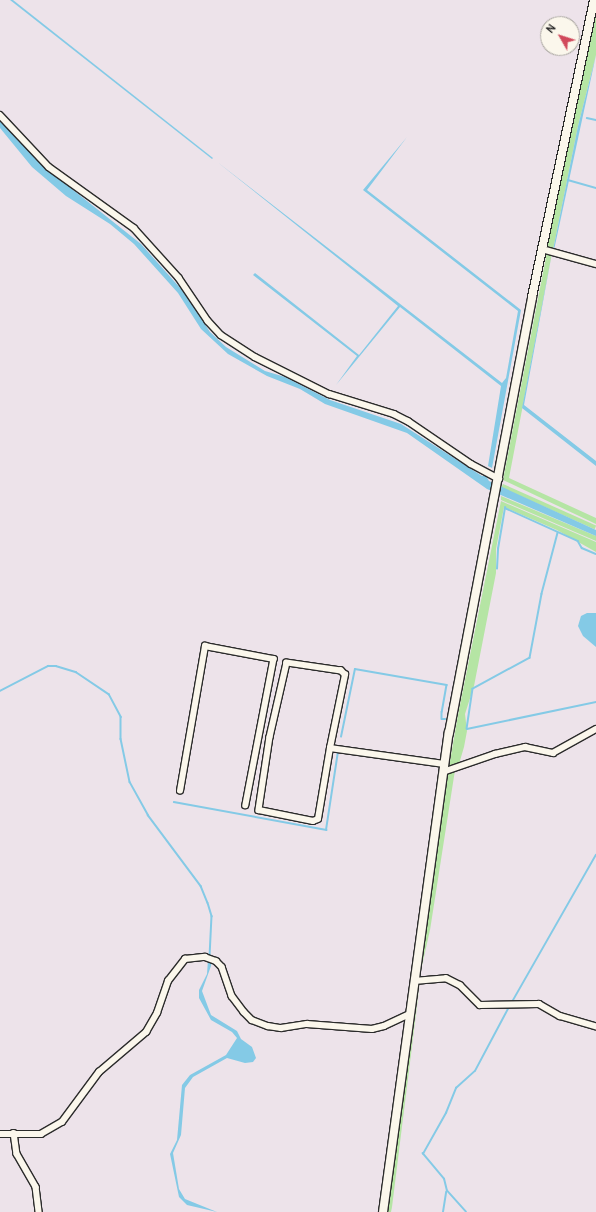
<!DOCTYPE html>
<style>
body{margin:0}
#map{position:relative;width:596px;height:1212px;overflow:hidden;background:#ede3ea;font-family:Pangolin,sans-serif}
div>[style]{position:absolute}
.green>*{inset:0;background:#b5e5a4;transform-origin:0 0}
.water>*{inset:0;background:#84cae6}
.stream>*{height:1.5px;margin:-0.75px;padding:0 0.75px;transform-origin:0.75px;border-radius:0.75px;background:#84cae6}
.roads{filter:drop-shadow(1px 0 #2b2b2b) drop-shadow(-1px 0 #2b2b2b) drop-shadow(0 1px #2b2b2b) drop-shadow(0 -1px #2b2b2b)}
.street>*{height:5.5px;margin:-2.75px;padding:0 2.75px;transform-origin:2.75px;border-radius:2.75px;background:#fbf7ec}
.secondary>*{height:8px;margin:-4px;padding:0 4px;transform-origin:4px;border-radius:4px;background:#fbf7ec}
span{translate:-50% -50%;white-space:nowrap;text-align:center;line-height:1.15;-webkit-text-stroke:3px #fbf7ec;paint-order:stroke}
.north{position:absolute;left:540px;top:16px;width:40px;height:40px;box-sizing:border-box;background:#fbf7ec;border:1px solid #a8a59f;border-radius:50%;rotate:309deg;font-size:11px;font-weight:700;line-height:16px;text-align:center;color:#2b2b2b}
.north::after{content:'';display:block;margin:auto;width:14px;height:18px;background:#d1495b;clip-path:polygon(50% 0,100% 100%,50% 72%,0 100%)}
</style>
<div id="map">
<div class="green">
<i style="clip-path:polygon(596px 12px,596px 55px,578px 126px,553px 250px,546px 247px)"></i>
<i style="clip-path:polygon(547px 252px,552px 253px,509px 478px,596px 518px,596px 524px,503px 480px)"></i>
<i style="left:503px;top:484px;width:102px;height:4px;rotate:24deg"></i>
<i style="clip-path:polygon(501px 496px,596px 536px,596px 541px,501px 500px)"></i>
<i style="clip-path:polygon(501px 501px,596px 542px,596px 552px,557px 530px,504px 507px,496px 549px,496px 573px,474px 686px,465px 714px,467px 731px,464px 747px,459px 764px,451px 768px,449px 767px,458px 715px)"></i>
<i style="clip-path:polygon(455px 770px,430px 930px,419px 979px,448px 774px)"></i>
<i style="clip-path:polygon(420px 982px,392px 1207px,391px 1212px,386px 1212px)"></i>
</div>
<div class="water">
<i style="clip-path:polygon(10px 0,13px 0,213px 158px,212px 159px)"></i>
<i style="clip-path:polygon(596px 55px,554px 250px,553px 250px,578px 126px)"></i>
<i style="clip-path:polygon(0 119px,43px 166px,141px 244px,182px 290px,210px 332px,226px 347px,265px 371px,285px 377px,330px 400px,401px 424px,482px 476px,486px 476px,489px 481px,596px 530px,596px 536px,487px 489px,407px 433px,325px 404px,300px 389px,267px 376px,228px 354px,201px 329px,178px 293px,134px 244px,110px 224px,66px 196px,32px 167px,0 128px)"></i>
<i style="clip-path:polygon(407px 137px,367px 190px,521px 310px,492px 468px,488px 466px,501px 386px,400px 307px,336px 385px,357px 356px,253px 275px,255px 273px,359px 355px,398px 306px,216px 161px,502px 383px,506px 378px,518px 311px,363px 190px)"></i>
<i style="clip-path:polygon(552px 253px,524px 405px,596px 461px,596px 466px,522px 408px)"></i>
<i style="clip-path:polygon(587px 613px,596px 613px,596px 647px,583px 636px,578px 626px,581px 616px)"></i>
<i style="clip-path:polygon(208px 960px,212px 960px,211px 966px,202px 991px,211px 1015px,237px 1031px,241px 1039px,252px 1047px,256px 1058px,253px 1062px,245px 1063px,227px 1058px,193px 1077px,185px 1088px,181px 1135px,173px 1153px,179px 1189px,185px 1199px,217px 1212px,187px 1205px,179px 1197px,170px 1154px,177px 1140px,182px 1085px,190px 1075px,226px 1055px,237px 1038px,232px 1032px,211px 1020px,199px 998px,199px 990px,207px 974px)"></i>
</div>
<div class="stream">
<i style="left:587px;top:118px;width:9px;rotate:13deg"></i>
<i style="left:568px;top:180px;width:29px;rotate:16deg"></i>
<i style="left:558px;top:533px;width:63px;rotate:104.7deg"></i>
<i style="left:542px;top:594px;width:65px;rotate:100.6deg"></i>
<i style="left:530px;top:658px;width:65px;rotate:151.5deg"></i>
<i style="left:473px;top:689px;width:40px;rotate:98.5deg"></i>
<i style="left:467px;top:729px;width:132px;rotate:-11.8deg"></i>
<i style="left:497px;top:569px;width:20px;rotate:-87deg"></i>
<i style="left:498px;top:549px;width:42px;rotate:-80.3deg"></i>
<i style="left:505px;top:508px;width:80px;rotate:24.3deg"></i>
<i style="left:578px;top:541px;width:8px;rotate:60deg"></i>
<i style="left:582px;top:548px;width:15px;rotate:23deg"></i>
<i style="left:0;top:691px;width:54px;rotate:-27.5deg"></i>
<i style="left:48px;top:666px;width:8px"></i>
<i style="left:56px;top:666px;width:21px;rotate:17deg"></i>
<i style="left:76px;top:672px;width:40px;rotate:34deg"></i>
<i style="left:109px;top:694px;width:26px;rotate:62deg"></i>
<i style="left:121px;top:717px;width:22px;rotate:90deg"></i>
<i style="left:121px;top:739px;width:44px;rotate:78.2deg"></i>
<i style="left:130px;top:782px;width:38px;rotate:61deg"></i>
<i style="left:148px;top:815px;width:89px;rotate:53.3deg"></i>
<i style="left:201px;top:886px;width:18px;rotate:68deg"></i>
<i style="left:208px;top:903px;width:14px;rotate:73deg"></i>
<i style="left:212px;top:916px;width:41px;rotate:92.8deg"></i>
<i style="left:341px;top:737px;width:69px;rotate:-78.4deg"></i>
<i style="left:355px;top:669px;width:93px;rotate:9.9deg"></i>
<i style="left:447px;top:685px;width:27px;rotate:100deg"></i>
<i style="left:442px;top:712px;width:7px;rotate:90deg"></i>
<i style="left:442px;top:719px;width:3px"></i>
<i style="left:174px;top:802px;width:155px;rotate:10.4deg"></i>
<i style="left:326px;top:830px;width:79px;rotate:-81.3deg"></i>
<i style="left:512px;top:1002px;width:169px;rotate:-60.3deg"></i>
<i style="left:443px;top:1212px;width:20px;rotate:-81deg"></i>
<i style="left:466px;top:1212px;width:28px;rotate:-132deg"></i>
<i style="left:447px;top:1191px;width:12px;rotate:-104deg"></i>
<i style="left:444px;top:1179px;width:33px;rotate:-130deg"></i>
<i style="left:423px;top:1154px;width:47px;rotate:-60.7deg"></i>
<i style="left:446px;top:1113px;width:27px;rotate:-68deg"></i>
<i style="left:456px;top:1088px;width:25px;rotate:-42deg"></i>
<i style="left:475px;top:1071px;width:72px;rotate:-62deg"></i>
</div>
<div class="roads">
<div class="street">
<i style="left:0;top:115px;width:71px;rotate:46.7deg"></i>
<i style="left:49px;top:167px;width:105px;rotate:35.7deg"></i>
<i style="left:134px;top:228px;width:67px;rotate:48deg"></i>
<i style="left:179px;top:278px;width:52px;rotate:56deg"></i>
<i style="left:208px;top:321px;width:19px;rotate:47deg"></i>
<i style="left:221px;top:335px;width:40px;rotate:32.9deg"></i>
<i style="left:255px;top:357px;width:83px;rotate:26.6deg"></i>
<i style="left:329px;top:394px;width:68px;rotate:17.1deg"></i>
<i style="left:394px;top:414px;width:16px;rotate:27deg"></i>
<i style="left:408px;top:421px;width:76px;rotate:34.3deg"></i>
<i style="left:471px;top:464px;width:32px;rotate:28deg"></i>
<i style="left:542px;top:249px;width:56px;rotate:15.5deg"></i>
<i style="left:330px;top:748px;width:75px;rotate:-78.4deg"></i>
<i style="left:345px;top:675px;width:6px;rotate:-135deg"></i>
<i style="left:341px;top:671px;width:55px;rotate:-171.6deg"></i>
<i style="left:287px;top:663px;width:76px;rotate:102.9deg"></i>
<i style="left:270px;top:737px;width:74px;rotate:98.6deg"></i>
<i style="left:259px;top:810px;width:55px;rotate:11.5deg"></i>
<i style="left:313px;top:821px;width:5px;rotate:-22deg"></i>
<i style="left:318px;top:819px;width:72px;rotate:-80.4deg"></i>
<i style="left:330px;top:748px;width:115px;rotate:8deg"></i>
<i style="left:443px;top:772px;width:55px;rotate:-19.1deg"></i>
<i style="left:495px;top:754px;width:31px;rotate:-13deg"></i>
<i style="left:525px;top:747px;width:29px;rotate:12deg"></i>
<i style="left:553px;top:753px;width:49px;rotate:-29.2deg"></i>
<i style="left:180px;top:791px;width:147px;rotate:-80.2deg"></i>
<i style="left:205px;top:646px;width:70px;rotate:10.7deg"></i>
<i style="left:274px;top:659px;width:149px;rotate:100.9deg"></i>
<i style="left:414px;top:981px;width:32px;rotate:-5deg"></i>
<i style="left:446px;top:978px;width:16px;rotate:27deg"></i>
<i style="left:460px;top:985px;width:28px;rotate:45deg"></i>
<i style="left:480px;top:1005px;width:59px;rotate:-1deg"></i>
<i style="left:539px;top:1004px;width:24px;rotate:30deg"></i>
<i style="left:560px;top:1016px;width:37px;rotate:16deg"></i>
<i style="left:14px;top:1133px;width:21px;rotate:82deg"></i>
<i style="left:17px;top:1154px;width:38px;rotate:60deg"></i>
<i style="left:36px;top:1187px;width:25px;rotate:83deg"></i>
<i style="left:0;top:1134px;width:41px"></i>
<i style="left:41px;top:1134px;width:24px;rotate:-30deg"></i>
<i style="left:62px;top:1122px;width:62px;rotate:-53.5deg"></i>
<i style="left:99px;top:1072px;width:62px;rotate:-40.4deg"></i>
<i style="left:146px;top:1032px;width:22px;rotate:-60deg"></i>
<i style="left:157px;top:1013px;width:34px;rotate:-71deg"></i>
<i style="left:168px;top:981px;width:28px;rotate:-52deg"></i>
<i style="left:185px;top:959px;width:20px;rotate:-6deg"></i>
<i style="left:205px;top:957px;width:12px;rotate:20deg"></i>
<i style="left:216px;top:961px;width:8px;rotate:45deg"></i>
<i style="left:222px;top:967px;width:31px;rotate:71deg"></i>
<i style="left:232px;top:996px;width:20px;rotate:53deg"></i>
<i style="left:244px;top:1012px;width:11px;rotate:45deg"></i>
<i style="left:252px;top:1020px;width:17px;rotate:21deg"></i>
<i style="left:268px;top:1026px;width:13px;rotate:9deg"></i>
<i style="left:281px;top:1028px;width:26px;rotate:-9deg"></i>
<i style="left:307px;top:1024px;width:65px;rotate:4.4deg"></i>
<i style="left:372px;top:1029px;width:12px;rotate:-14deg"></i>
<i style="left:384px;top:1026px;width:29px;rotate:-25deg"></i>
</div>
<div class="secondary">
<i style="left:383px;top:1212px;width:484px;rotate:-82.2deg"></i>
<i style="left:449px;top:733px;width:444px;rotate:-79.2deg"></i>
<i style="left:532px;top:297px;width:303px;rotate:-78.2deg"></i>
</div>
</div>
<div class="north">N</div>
</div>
